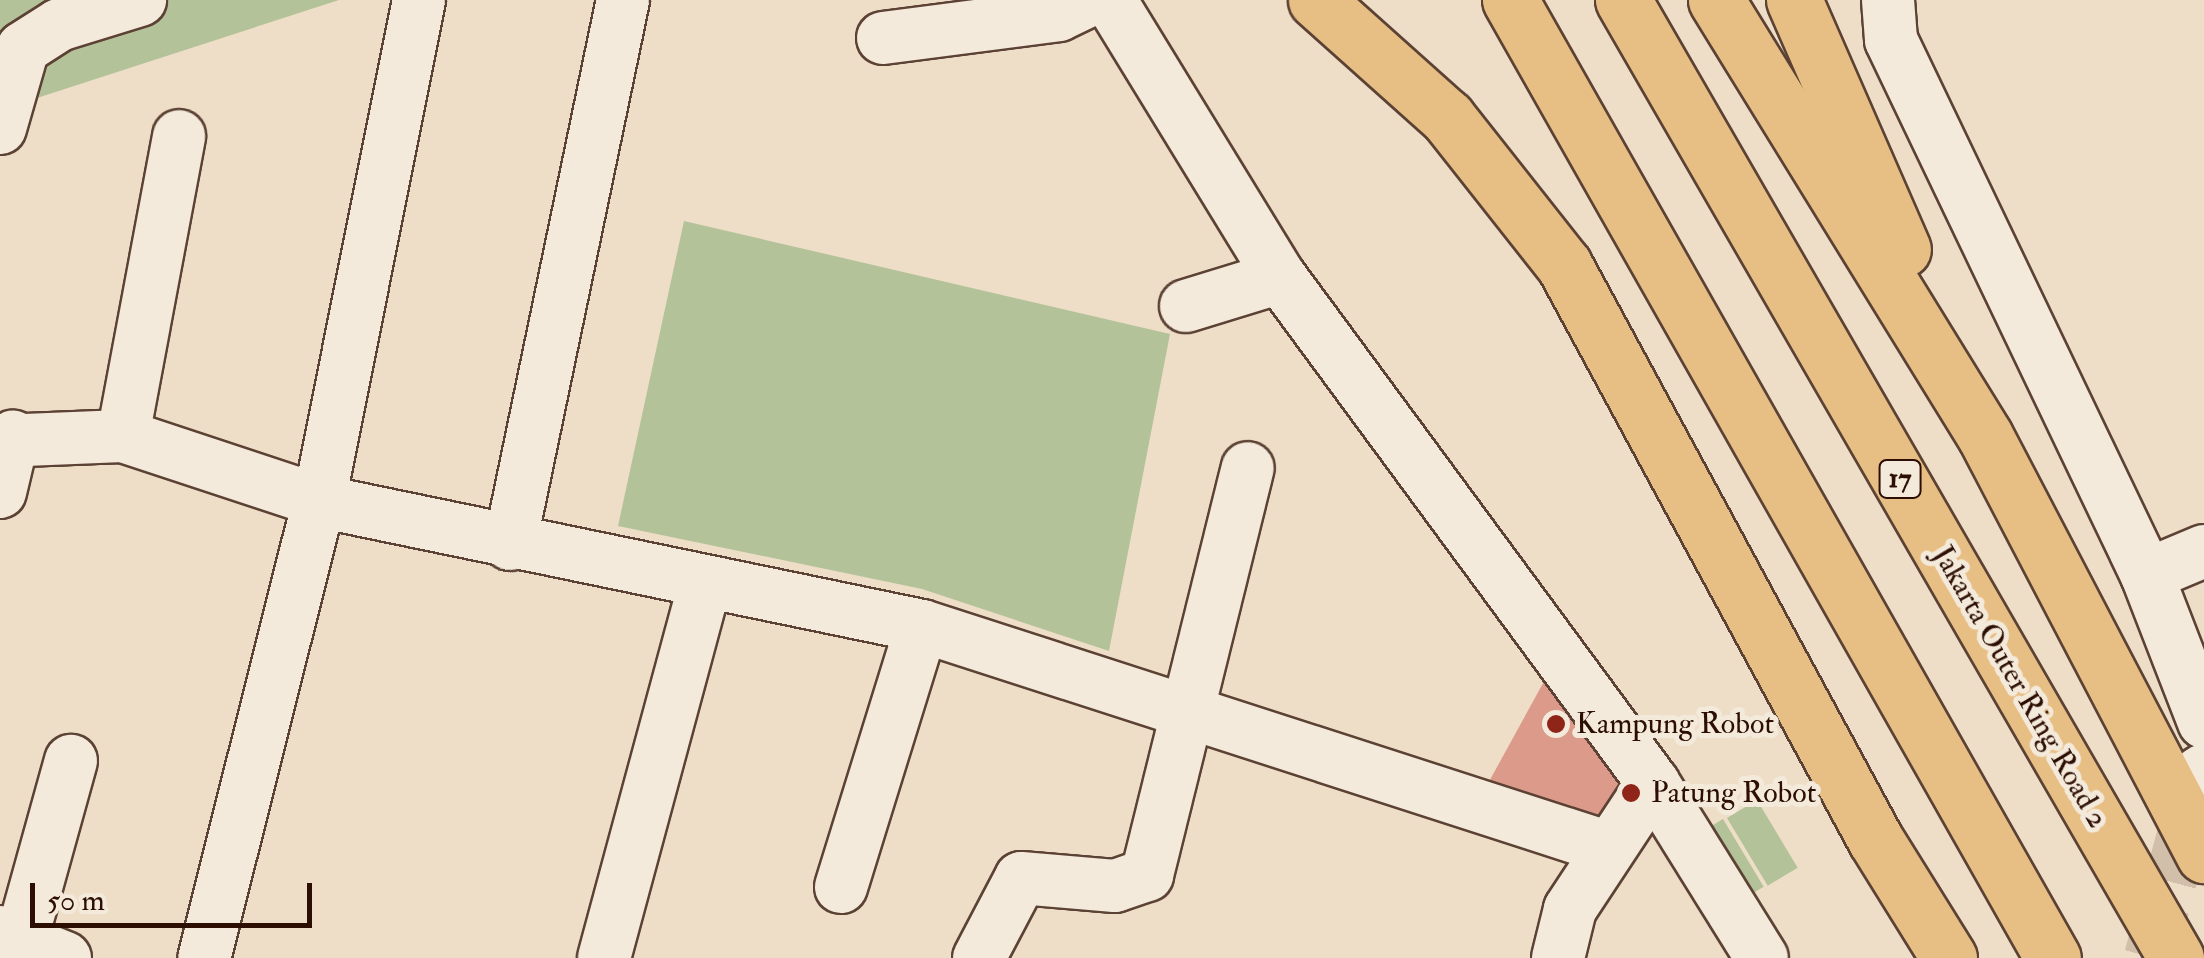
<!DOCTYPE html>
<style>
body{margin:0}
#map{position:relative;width:2204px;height:958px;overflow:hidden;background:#eedec7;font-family:"IM FELL Double Pica",serif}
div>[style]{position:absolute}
.green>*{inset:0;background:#b4c299;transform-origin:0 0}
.building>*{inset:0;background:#dc9b8a}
.minor-tunnel>*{height:52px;margin-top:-26px;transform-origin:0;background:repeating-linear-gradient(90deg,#d1bfaa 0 52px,transparent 0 78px)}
.roads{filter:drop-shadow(2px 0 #5c4234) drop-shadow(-2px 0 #5c4234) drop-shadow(0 2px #5c4234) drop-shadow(0 -2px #5c4234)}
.minor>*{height:52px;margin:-26px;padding:0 26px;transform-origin:26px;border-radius:26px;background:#f4eadb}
.highway>*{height:55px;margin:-27.5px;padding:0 27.5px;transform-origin:27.5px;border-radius:27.5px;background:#e7bf84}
.dots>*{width:28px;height:28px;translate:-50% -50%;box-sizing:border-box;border:5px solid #f4eadb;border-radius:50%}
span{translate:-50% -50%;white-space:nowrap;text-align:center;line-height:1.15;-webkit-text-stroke:10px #f4eadb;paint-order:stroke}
.shield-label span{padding:2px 8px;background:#f4eadb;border:2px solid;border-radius:8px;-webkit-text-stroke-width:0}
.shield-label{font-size:28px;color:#2c0e03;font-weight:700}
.street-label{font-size:30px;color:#2c0e03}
.poi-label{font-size:30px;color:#2c0e03}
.left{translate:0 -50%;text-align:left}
.scale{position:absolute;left:30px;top:883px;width:282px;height:45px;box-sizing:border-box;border:5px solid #2c0e03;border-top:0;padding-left:12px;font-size:30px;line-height:35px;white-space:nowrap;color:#2c0e03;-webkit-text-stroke:8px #f4eadb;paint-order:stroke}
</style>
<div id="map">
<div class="green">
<i style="clip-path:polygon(0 0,339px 0,0 110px)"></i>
<i style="clip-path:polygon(684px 221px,1170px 334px,1109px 651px,922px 589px,618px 526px)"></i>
<i style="left:1757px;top:800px;width:79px;height:35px;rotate:59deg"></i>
<i style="left:1723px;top:819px;width:79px;height:35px;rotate:59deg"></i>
</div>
<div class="building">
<i style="clip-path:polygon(1553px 665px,1631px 783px,1598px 832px,1480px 798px)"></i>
</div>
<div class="minor-tunnel">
<i style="left:2150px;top:957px;width:173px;rotate:-74.9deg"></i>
</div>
<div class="roads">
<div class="minor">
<i style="left:419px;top:0;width:511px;rotate:101.29deg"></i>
<i style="left:319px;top:501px;width:616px;rotate:11.71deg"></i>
<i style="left:922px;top:626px;width:719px;rotate:17.91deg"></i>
<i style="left:1110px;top:0;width:325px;rotate:58.5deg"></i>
<i style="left:1280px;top:277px;width:629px;rotate:53.6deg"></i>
<i style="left:1653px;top:783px;width:206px;rotate:58.1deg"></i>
<i style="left:1888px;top:0;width:40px;rotate:85.7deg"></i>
<i style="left:1891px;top:40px;width:593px;rotate:64.43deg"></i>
<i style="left:2147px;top:575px;width:158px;rotate:68.8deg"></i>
<i style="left:883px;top:38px;width:177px;rotate:-7.4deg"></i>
<i style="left:1059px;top:15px;width:34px;rotate:-26deg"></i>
<i style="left:0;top:128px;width:83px;rotate:-74deg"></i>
<i style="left:23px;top:48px;width:43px;rotate:-32.6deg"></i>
<i style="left:59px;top:25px;width:85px;rotate:-17.2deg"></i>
<i style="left:1186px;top:306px;width:98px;rotate:-17.1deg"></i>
<i style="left:123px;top:436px;width:305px;rotate:-79.4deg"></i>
<i style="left:0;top:441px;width:123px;rotate:-2.3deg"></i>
<i style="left:123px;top:436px;width:206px;rotate:18.3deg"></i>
<i style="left:319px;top:501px;width:471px;rotate:104.1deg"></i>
<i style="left:0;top:492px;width:57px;rotate:-76.7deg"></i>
<i style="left:510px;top:544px;width:556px;rotate:-78.27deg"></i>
<i style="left:2147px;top:575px;width:62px;rotate:-22.8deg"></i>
<i style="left:2199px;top:773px;width:6px;rotate:-31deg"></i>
<i style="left:841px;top:887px;width:273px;rotate:-72.8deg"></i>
<i style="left:0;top:932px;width:70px;rotate:21.8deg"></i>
<i style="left:21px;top:941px;width:187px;rotate:-74.5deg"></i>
<i style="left:604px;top:958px;width:388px;rotate:-74.9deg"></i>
<i style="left:979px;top:958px;width:90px;rotate:-62.3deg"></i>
<i style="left:1021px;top:878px;width:94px;rotate:4.9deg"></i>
<i style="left:1115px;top:886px;width:34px;rotate:-19deg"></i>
<i style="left:1147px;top:875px;width:419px;rotate:-76.1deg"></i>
<i style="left:1558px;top:958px;width:50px;rotate:-76.2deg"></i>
<i style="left:1570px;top:909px;width:151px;rotate:-56.6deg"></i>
</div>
<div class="highway">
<i style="left:1316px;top:0;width:176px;rotate:41.8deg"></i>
<i style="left:1447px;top:117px;width:189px;rotate:51.7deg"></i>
<i style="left:1564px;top:265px;width:653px;rotate:61.55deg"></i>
<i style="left:1875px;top:839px;width:140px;rotate:58.1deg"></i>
<i style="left:1510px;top:0;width:1101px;rotate:60.46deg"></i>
<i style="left:1623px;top:0;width:1106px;rotate:60deg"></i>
<i style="left:1716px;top:0;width:512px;rotate:58.33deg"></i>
<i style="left:1985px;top:436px;width:473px;rotate:62.4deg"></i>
<i style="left:1794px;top:0;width:272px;rotate:66.4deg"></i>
</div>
</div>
<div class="dots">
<i style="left:1556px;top:724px;background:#8f2418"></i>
<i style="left:1631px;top:793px;background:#8f2418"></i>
</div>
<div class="shield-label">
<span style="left:1900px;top:479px">17</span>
</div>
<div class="street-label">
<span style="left:2020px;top:687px;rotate:60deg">Jakarta Outer Ring Road 2</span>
</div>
<div class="poi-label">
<span class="left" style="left:1576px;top:724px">Kampung Robot</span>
<span class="left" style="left:1651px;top:793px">Patung Robot</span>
</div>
<div class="scale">50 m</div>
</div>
